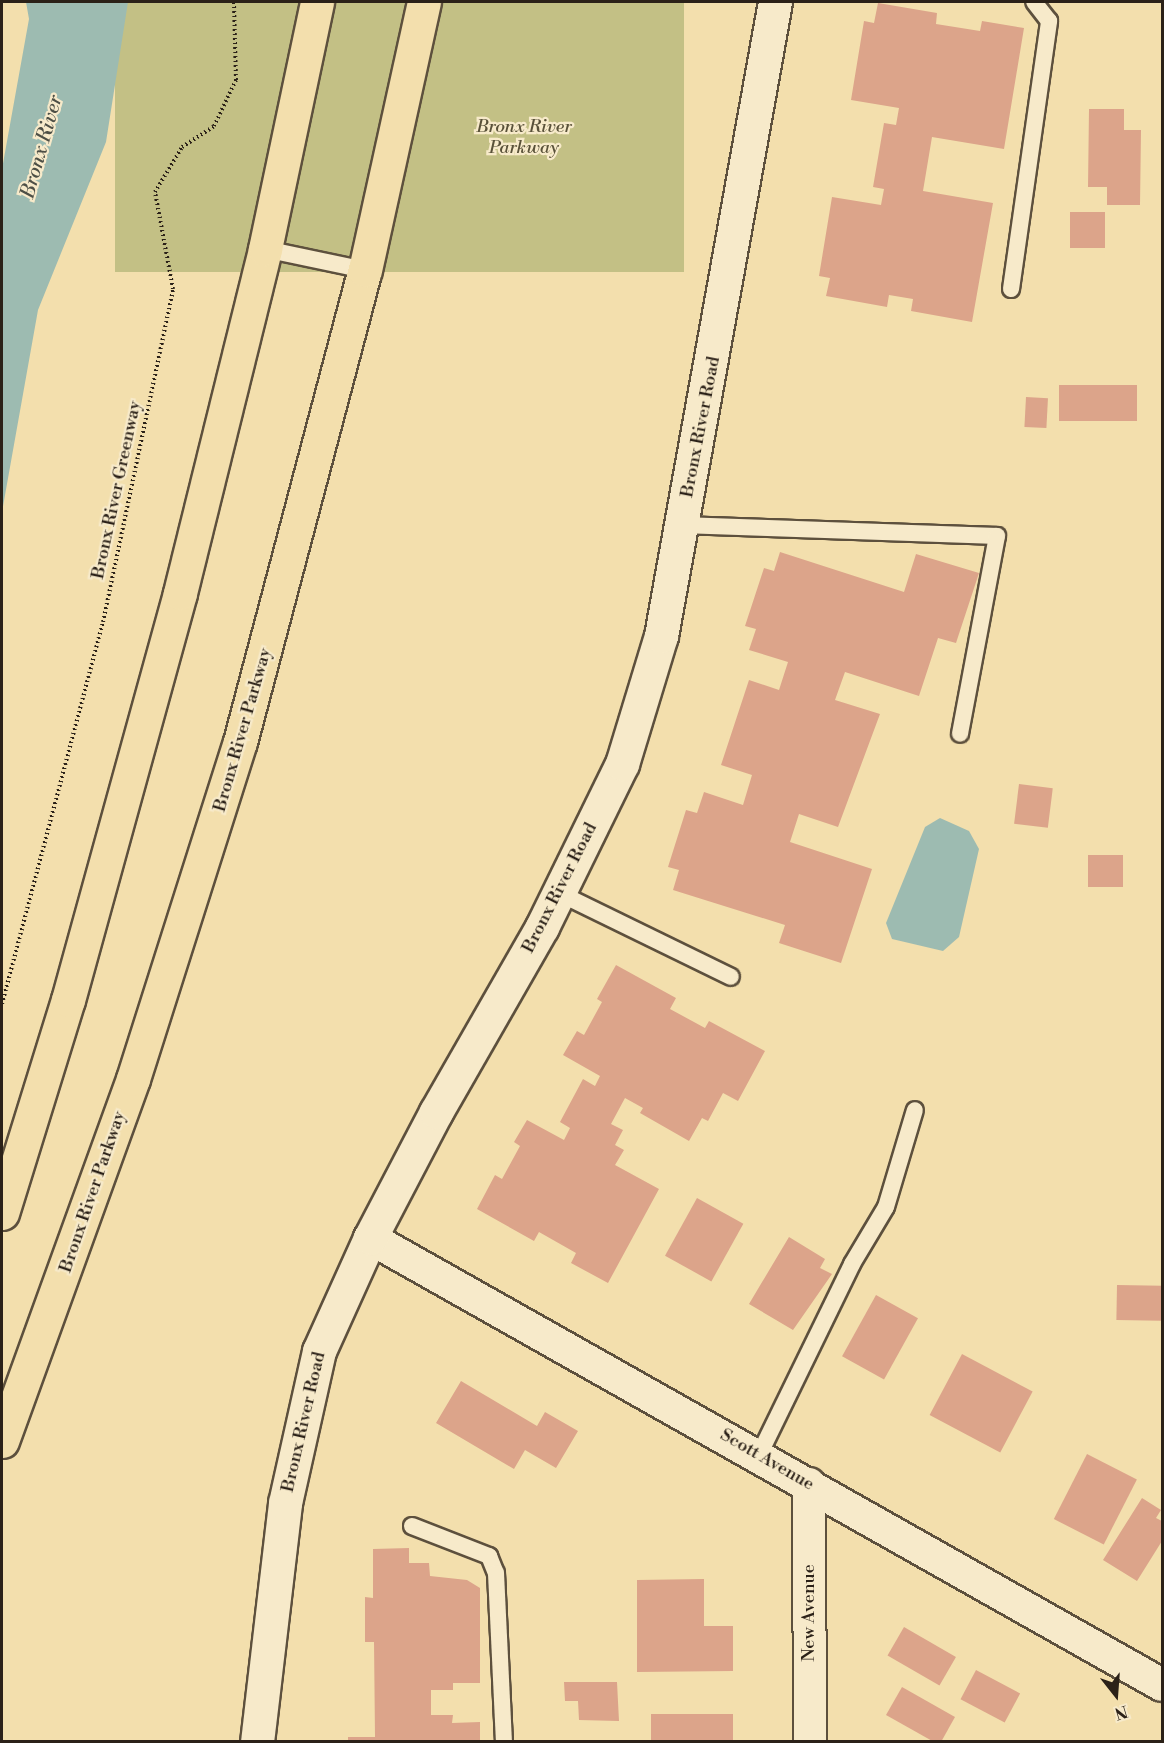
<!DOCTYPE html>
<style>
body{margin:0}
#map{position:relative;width:1164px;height:1743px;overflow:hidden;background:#f3dfad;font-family:"Libre Bodoni",serif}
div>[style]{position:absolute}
.green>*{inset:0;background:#c3c085;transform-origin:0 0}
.water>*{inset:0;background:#9dbbb1}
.building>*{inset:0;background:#dca48a;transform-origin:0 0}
.path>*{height:4px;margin-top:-2px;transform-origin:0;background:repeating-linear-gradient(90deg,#2b2118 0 1.5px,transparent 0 4.5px)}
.roads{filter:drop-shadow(2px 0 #5d503d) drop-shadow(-2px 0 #5d503d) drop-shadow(0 2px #5d503d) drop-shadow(0 -2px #5d503d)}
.service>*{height:16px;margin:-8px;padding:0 8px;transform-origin:8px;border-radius:8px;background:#f7eaca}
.minor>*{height:32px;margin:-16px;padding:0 16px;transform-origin:16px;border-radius:16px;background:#f7eaca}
.tertiary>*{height:33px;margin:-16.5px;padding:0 16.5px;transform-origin:16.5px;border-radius:16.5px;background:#f7eaca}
.motorway>*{height:33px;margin:-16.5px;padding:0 16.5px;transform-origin:16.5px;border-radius:16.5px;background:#f3dfad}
span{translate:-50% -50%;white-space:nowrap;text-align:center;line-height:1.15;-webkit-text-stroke:4.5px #f7eaca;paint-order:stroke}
.park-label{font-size:18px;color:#595139;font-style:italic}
.street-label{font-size:18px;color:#2b2118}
.water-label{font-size:20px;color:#4d4f46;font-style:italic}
.frame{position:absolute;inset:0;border:3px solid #2b2118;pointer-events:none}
.north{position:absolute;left:1086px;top:1665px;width:60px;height:60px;-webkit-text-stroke:4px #f7eaca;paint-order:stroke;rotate:163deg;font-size:16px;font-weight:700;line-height:24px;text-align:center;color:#2b2118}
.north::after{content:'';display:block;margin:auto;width:21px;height:27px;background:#2b2118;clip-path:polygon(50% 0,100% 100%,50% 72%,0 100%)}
</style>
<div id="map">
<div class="green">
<i style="left:115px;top:2px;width:569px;height:270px"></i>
</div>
<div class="water">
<i style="clip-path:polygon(26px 2px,128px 2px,106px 142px,38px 310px,2px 512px,2px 169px,29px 19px)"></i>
<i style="clip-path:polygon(940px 818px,969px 831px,979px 849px,959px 937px,943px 951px,892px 939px,886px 923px,925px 827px)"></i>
</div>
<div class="building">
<i style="clip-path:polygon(878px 3px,937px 13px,936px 24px,980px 31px,982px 21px,1024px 28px,1004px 149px,932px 137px,923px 191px,993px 203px,972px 322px,911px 311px,913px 299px,889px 295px,887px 307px,826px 296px,830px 278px,819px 276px,832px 197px,881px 205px,884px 189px,873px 187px,884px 123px,896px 125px,899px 108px,851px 100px,864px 21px,874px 23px)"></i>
<i style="clip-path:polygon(1089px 109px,1124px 109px,1124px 130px,1141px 130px,1140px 205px,1107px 205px,1107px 187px,1088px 187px)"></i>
<i style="left:1070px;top:212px;width:35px;height:36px"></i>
<i style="left:1059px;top:385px;width:78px;height:36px"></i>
<i style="left:1026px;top:397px;width:22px;height:30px;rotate:3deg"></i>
<i style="clip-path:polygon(780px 552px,904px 592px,916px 554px,979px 573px,956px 643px,938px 638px,919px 696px,845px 672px,835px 700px,880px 714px,838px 827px,799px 814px,790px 842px,872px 869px,841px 963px,779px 943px,785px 925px,673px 890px,679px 870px,668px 867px,686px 810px,697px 813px,704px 792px,743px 805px,752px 775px,721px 765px,749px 680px,779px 690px,788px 662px,749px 650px,756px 629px,745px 626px,764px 568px,774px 571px)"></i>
<i style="left:1019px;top:784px;width:34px;height:40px;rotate:7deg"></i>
<i style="left:1088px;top:855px;width:35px;height:32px"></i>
<i style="clip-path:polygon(616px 965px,676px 998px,670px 1009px,705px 1028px,709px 1021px,765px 1051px,738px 1101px,723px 1093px,708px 1121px,702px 1118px,689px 1141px,640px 1113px,643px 1108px,625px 1098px,611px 1124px,623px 1130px,615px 1145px,624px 1150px,615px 1165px,659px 1189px,608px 1283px,571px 1263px,576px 1253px,539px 1232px,534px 1241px,477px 1209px,495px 1175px,502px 1179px,520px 1146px,514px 1142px,527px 1120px,564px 1140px,570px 1128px,560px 1122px,583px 1079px,595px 1086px,600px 1076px,563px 1055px,577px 1031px,584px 1035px,602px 1002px,597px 999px)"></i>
<i style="left:697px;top:1198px;width:53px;height:66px;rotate:29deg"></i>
<i style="clip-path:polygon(789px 1237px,825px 1259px,820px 1268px,832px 1274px,793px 1330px,749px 1304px)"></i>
<i style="left:1117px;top:1285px;width:45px;height:35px;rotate:1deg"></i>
<i style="left:876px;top:1295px;width:48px;height:70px;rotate:29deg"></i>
<i style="left:962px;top:1354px;width:80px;height:69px;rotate:28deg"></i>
<i style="clip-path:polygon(461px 1381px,537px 1426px,545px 1412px,578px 1431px,556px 1468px,525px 1450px,514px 1469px,436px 1423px)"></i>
<i style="left:1087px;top:1454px;width:56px;height:73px;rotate:27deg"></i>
<i style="clip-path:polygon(1142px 1498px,1161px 1510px,1156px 1518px,1162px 1521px,1162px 1541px,1137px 1581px,1103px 1560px)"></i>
<i style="clip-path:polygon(409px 1548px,409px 1563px,429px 1563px,430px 1576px,467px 1580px,480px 1588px,480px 1683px,453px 1683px,453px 1690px,431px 1690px,431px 1715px,453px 1715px,452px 1723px,480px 1722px,480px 1742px,348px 1742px,348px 1737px,375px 1737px,374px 1642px,365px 1642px,365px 1597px,373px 1598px,373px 1549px)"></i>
<i style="clip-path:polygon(704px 1579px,704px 1626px,733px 1626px,733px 1671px,637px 1672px,637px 1580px)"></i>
<i style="left:904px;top:1627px;width:60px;height:33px;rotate:30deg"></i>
<i style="left:976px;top:1670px;width:50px;height:33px;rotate:28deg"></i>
<i style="clip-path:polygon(564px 1682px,617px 1682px,619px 1721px,579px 1720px,578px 1701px,565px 1701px)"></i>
<i style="clip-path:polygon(902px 1687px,955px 1717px,941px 1742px,934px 1742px,886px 1715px)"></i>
<i style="left:651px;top:1714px;width:82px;height:28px"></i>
</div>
<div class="path">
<i style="left:2px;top:1004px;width:395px;rotate:-75.2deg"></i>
<i style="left:103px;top:622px;width:340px;rotate:-78.1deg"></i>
<i style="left:173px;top:289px;width:99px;rotate:-100.5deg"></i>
<i style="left:155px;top:192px;width:52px;rotate:-59deg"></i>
<i style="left:182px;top:147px;width:38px;rotate:-33deg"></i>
<i style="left:214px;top:126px;width:51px;rotate:-64.4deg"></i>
<i style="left:236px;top:80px;width:78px;rotate:-91.5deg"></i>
</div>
<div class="roads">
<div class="service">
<i style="left:265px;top:249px;width:102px;rotate:11.9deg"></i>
<i style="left:1011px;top:289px;width:271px;rotate:-81.9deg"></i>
<i style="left:1049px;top:21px;width:24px;rotate:-128deg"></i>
<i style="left:682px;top:525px;width:315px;rotate:2deg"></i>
<i style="left:997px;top:536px;width:201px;rotate:100.6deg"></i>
<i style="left:559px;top:893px;width:191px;rotate:26deg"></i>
<i style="left:759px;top:1455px;width:212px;rotate:-64deg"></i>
<i style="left:852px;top:1264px;width:66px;rotate:-59.2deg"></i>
<i style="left:886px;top:1207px;width:101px;rotate:-73.4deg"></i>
<i style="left:412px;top:1526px;width:83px;rotate:21.3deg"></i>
<i style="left:489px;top:1556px;width:18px;rotate:68deg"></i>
<i style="left:496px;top:1573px;width:169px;rotate:87.3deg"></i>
</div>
<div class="minor">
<i style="left:370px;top:1238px;width:909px;rotate:29.44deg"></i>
<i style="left:809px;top:1484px;width:258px;rotate:89.8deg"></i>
</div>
<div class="tertiary">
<i style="left:257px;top:1742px;width:241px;rotate:-83.3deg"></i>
<i style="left:285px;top:1503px;width:156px;rotate:-77.4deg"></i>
<i style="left:319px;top:1351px;width:124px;rotate:-65.7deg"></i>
<i style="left:370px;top:1238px;width:142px;rotate:-62.4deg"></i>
<i style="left:436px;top:1112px;width:213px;rotate:-60.2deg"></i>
<i style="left:542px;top:927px;width:182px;rotate:-63.9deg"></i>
<i style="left:622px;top:764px;width:134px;rotate:-73.1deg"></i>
<i style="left:661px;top:636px;width:644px;rotate:-79.81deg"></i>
</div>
<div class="motorway">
<i style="left:2px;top:1213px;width:223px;rotate:-72.8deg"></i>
<i style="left:68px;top:1000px;width:422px;rotate:-74.6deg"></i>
<i style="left:180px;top:593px;width:354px;rotate:-76.1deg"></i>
<i style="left:265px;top:249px;width:252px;rotate:-78.1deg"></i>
<i style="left:2px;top:1441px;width:385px;rotate:-70.1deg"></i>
<i style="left:133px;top:1079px;width:354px;rotate:-72.4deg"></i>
<i style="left:240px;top:742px;width:488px;rotate:-75.2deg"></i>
<i style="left:365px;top:270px;width:274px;rotate:-77.6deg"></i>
</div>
</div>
<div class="park-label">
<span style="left:524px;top:138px">Bronx River<br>Parkway</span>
</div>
<div class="street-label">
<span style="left:701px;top:427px;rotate:-79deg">Bronx River Road</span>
<span style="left:117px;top:490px;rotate:-78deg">Bronx River Greenway</span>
<span style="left:243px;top:730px;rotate:-74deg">Bronx River Parkway</span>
<span style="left:560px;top:888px;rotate:-63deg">Bronx River Road</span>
<span style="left:93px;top:1192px;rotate:-71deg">Bronx River Parkway</span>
<span style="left:304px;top:1422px;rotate:-77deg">Bronx River Road</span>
<span style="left:767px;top:1460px;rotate:30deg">Scott Avenue</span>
<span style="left:809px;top:1613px;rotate:-90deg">New Avenue</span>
</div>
<div class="water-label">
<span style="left:42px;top:147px;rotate:-74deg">Bronx River</span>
</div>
<div class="frame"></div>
<div class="north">N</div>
</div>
